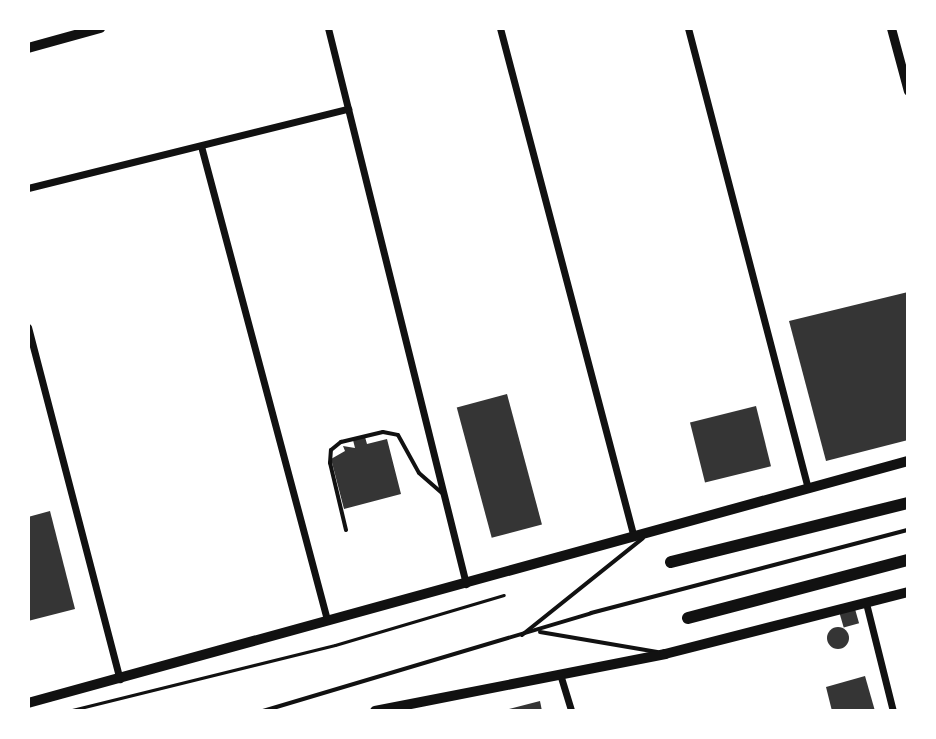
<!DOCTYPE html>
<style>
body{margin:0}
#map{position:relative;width:936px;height:739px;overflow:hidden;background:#fff;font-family:Arial,sans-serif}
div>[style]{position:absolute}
.building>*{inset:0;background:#353535;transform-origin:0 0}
.round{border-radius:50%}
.path>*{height:3px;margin:-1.5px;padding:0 1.5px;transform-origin:1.5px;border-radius:1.5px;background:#111}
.service>*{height:4px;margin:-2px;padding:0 2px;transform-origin:2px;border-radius:2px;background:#111}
.minor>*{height:7px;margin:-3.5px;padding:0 3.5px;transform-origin:3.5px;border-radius:3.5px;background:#111}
.tertiary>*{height:9px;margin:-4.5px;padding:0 4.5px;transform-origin:4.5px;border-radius:4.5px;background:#111}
.secondary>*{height:10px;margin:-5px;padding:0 5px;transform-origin:5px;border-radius:5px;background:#111}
.primary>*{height:12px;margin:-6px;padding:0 6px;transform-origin:6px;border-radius:6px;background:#111}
span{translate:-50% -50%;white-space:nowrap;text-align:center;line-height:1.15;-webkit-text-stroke:6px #fff;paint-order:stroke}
.frame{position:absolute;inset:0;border:30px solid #fff;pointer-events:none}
</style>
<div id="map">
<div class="building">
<i style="clip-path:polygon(908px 292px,908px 440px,826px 461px,789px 321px)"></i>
<i style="left:507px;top:394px;width:135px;height:52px;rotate:75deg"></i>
<i style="left:756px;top:406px;width:62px;height:68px;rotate:76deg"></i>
<i style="clip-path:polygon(365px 437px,367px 444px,387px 439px,401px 494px,344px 509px,331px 459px,345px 451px,343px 446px,355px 448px,353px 440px)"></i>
<i style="clip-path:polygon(50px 511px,75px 609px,28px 621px,28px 517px)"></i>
<i style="left:853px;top:602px;width:22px;height:16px;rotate:74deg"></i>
<i class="round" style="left:827px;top:627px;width:22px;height:22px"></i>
<i style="clip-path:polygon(865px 676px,875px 711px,832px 711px,826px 687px)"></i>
<i style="clip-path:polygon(540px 701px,542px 711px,505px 711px,505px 710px)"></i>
</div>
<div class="path">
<i style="left:68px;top:711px;width:275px;rotate:-13.9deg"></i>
<i style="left:335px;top:645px;width:176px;rotate:-16.5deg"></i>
</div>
<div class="service">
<i style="left:346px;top:530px;width:69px;rotate:-103.4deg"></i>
<i style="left:330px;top:463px;width:13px;rotate:-86deg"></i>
<i style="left:331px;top:450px;width:13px;rotate:-39deg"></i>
<i style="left:341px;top:442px;width:43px;rotate:-13.4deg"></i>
<i style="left:383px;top:432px;width:15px;rotate:11deg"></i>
<i style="left:398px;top:435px;width:43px;rotate:61.1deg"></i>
<i style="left:419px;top:473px;width:30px;rotate:41deg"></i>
<i style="left:540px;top:632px;width:119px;rotate:9.7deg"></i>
<i style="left:522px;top:635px;width:155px;rotate:-38.7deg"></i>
<i style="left:263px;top:711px;width:342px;rotate:-16.6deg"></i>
<i style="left:591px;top:613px;width:328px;rotate:-14.7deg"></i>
</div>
<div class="minor">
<i style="left:328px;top:28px;width:573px;rotate:76.06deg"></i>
<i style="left:500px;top:28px;width:523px;rotate:75.27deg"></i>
<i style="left:688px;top:28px;width:476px;rotate:75.4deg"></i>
<i style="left:201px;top:146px;width:489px;rotate:75.1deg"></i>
<i style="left:28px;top:188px;width:330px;rotate:-13.9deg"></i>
<i style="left:28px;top:327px;width:364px;rotate:75.4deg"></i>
<i style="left:866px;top:603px;width:111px;rotate:76deg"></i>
<i style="left:560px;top:674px;width:39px;rotate:73deg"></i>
</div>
<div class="tertiary">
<i style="left:891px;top:28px;width:65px;rotate:74.9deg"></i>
</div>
<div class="secondary">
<i style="left:28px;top:48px;width:75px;rotate:-15.5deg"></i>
<i style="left:28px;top:703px;width:913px;rotate:-15.38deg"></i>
<i style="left:375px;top:711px;width:296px;rotate:-11.1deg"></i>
<i style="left:665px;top:654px;width:251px;rotate:-14.3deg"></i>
</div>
<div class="primary">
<i style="left:671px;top:562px;width:244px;rotate:-14deg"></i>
<i style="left:688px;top:618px;width:228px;rotate:-14.8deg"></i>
</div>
<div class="frame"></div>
</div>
